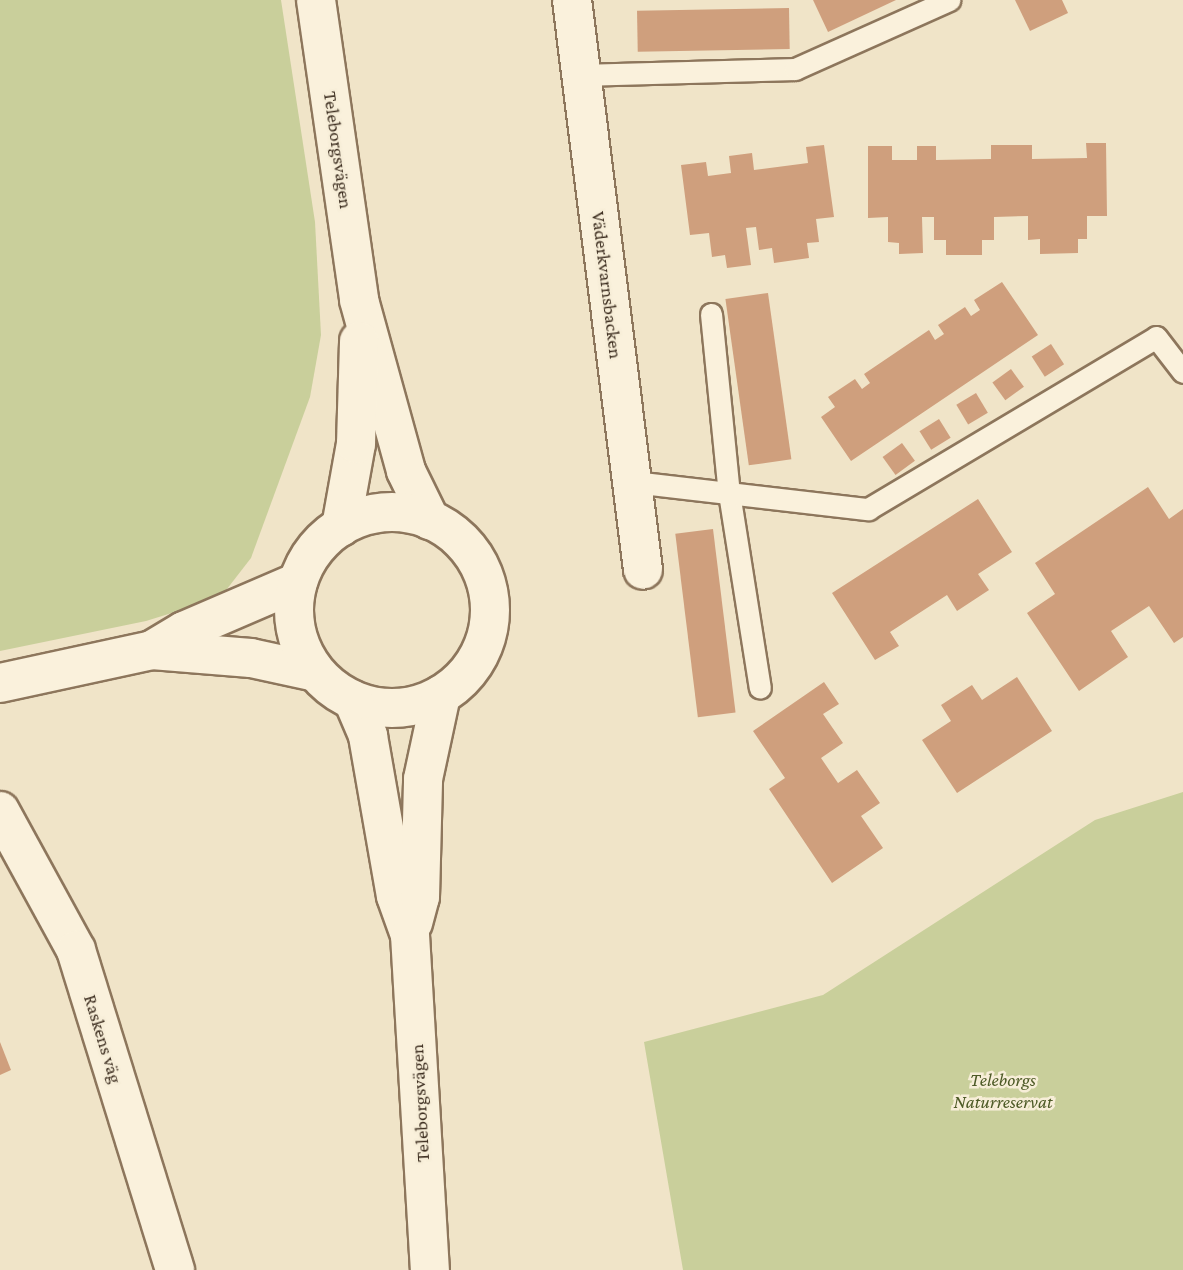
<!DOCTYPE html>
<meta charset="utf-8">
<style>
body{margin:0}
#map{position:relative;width:1183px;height:1270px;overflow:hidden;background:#f0e4c8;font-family:"Crimson Pro",serif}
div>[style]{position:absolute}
.green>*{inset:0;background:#c9cf9b}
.building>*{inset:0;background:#cf9f7d;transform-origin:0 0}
.roads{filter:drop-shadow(2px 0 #8d765c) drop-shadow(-2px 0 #8d765c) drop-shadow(0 2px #8d765c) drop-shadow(0 -2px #8d765c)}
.service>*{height:21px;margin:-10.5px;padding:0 10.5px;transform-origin:10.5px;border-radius:10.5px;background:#faf1dc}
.minor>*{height:38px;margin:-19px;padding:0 19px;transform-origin:19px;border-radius:19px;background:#faf1dc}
.secondary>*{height:38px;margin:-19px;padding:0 19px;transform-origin:19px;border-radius:19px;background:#faf1dc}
.secondary>.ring{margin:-19px;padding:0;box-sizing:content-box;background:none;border:38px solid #faf1dc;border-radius:50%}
span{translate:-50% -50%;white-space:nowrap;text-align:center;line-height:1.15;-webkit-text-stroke:5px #f7eed8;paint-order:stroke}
.street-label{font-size:19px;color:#3d2e20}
.park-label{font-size:19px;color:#4d5a26;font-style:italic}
</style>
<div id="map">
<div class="green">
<i style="clip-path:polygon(0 0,281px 0,315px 222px,321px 335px,310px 397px,251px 558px,220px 598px,146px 621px,0 651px)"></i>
<i style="clip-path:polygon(1183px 792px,1183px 1270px,683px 1270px,644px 1042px,823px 995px,1095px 820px)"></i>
</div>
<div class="building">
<i style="clip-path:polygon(813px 0,896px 0,828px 32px)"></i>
<i style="clip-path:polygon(1015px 0,1062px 0,1068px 13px,1030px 31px)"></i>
<i style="left:789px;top:8px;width:41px;height:152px;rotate:89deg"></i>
<i style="clip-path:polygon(1086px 143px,1106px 143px,1107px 216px,1087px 216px,1087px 239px,1078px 239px,1078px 253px,1040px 254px,1040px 239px,1028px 240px,1028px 216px,994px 217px,994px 240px,982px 240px,982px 255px,946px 255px,946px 240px,934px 240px,934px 217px,922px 217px,923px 253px,899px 254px,899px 243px,888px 242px,888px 217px,868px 218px,868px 146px,892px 146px,892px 160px,917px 160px,917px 146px,936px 146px,936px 160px,991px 159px,991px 145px,1032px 145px,1032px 159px,1087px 158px)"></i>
<i style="clip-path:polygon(824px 145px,834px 217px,816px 219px,819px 242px,807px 243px,809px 258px,774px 263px,772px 248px,759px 250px,756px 227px,746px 228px,751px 265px,727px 268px,725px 255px,712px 257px,709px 233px,690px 235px,681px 165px,706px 162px,708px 176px,731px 173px,729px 156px,752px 153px,754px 170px,808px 163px,806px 147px)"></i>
<i style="clip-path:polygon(1002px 282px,1038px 335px,851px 461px,821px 417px,835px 407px,828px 397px,855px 379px,862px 389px,870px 383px,864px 374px,929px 330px,935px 340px,944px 334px,938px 325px,965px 307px,971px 316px,980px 310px,974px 300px)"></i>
<i style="left:768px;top:293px;width:168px;height:43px;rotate:82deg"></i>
<i style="left:1051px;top:344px;width:24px;height:23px;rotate:57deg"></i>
<i style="left:1011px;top:369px;width:22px;height:23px;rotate:54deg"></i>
<i style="left:976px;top:393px;width:23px;height:23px;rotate:59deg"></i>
<i style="left:939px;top:419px;width:22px;height:23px;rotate:58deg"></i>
<i style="left:902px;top:443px;width:22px;height:24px;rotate:54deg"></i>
<i style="clip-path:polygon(1148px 487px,1169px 519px,1183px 509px,1183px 637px,1174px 643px,1149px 606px,1111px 631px,1128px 657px,1079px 691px,1027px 613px,1055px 594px,1035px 563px)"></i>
<i style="clip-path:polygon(978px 499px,1012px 552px,978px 574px,989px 590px,957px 611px,947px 595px,890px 632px,899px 646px,875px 660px,832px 593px)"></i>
<i style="left:713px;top:529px;width:185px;height:38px;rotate:83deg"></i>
<i style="clip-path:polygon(1017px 677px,1052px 731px,957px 793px,922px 740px,951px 721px,941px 705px,972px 685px,982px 700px)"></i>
<i style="clip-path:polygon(824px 682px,839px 704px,823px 714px,843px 743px,821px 758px,838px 783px,857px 770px,880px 803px,861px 816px,883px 848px,832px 883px,769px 789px,785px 778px,753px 731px)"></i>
<i style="clip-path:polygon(0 1042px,11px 1070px,0 1075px)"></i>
</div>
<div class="roads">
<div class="service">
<i style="left:581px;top:75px;width:214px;rotate:-1.6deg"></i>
<i style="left:795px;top:69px;width:169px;rotate:-24.1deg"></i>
<i style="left:711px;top:314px;width:180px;rotate:84.3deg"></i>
<i style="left:729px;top:493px;width:197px;rotate:81deg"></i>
<i style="left:633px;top:482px;width:237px;rotate:6.6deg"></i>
<i style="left:868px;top:509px;width:335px;rotate:-30.8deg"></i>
<i style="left:1156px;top:337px;width:44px;rotate:52.4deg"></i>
</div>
<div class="minor">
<i style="left:572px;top:0;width:574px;rotate:82.9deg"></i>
<i style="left:152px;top:650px;width:37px;rotate:-31deg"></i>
<i style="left:184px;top:631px;width:124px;rotate:-23.3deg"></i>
<i style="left:0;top:683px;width:156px;rotate:-12.2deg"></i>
<i style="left:152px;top:650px;width:99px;rotate:4.6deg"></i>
<i style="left:251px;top:658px;width:66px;rotate:12.2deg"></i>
<i style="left:0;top:811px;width:158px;rotate:61.3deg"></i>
<i style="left:76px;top:950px;width:335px;rotate:72.8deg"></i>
</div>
<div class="secondary">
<i style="left:316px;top:0;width:303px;rotate:81.8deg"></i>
<i style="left:359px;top:300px;width:177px;rotate:74.6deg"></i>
<i style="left:406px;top:471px;width:55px;rotate:63.9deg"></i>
<i class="ring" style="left:294px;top:512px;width:158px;height:158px"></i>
<i style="left:341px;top:527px;width:84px;rotate:-79.8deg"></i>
<i style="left:356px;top:444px;width:103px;rotate:-88.3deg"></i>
<i style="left:353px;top:700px;width:39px;rotate:67deg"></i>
<i style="left:368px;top:736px;width:162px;rotate:80.1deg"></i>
<i style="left:396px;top:896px;width:41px;rotate:70.3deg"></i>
<i style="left:410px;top:935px;width:336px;rotate:86.6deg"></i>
<i style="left:413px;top:923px;width:27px;rotate:-75deg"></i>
<i style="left:420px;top:897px;width:118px;rotate:-88.5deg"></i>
<i style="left:423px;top:779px;width:86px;rotate:-77.9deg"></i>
</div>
</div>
<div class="street-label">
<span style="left:338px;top:150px;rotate:82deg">Teleborgsvägen</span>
<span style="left:607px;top:285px;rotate:83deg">Väderkvarnsbacken</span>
<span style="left:103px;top:1039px;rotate:73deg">Raskens väg</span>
<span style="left:420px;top:1103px;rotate:-93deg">Teleborgsvägen</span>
</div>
<div class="park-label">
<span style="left:1003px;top:1091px">Teleborgs<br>Naturreservat</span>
</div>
</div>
